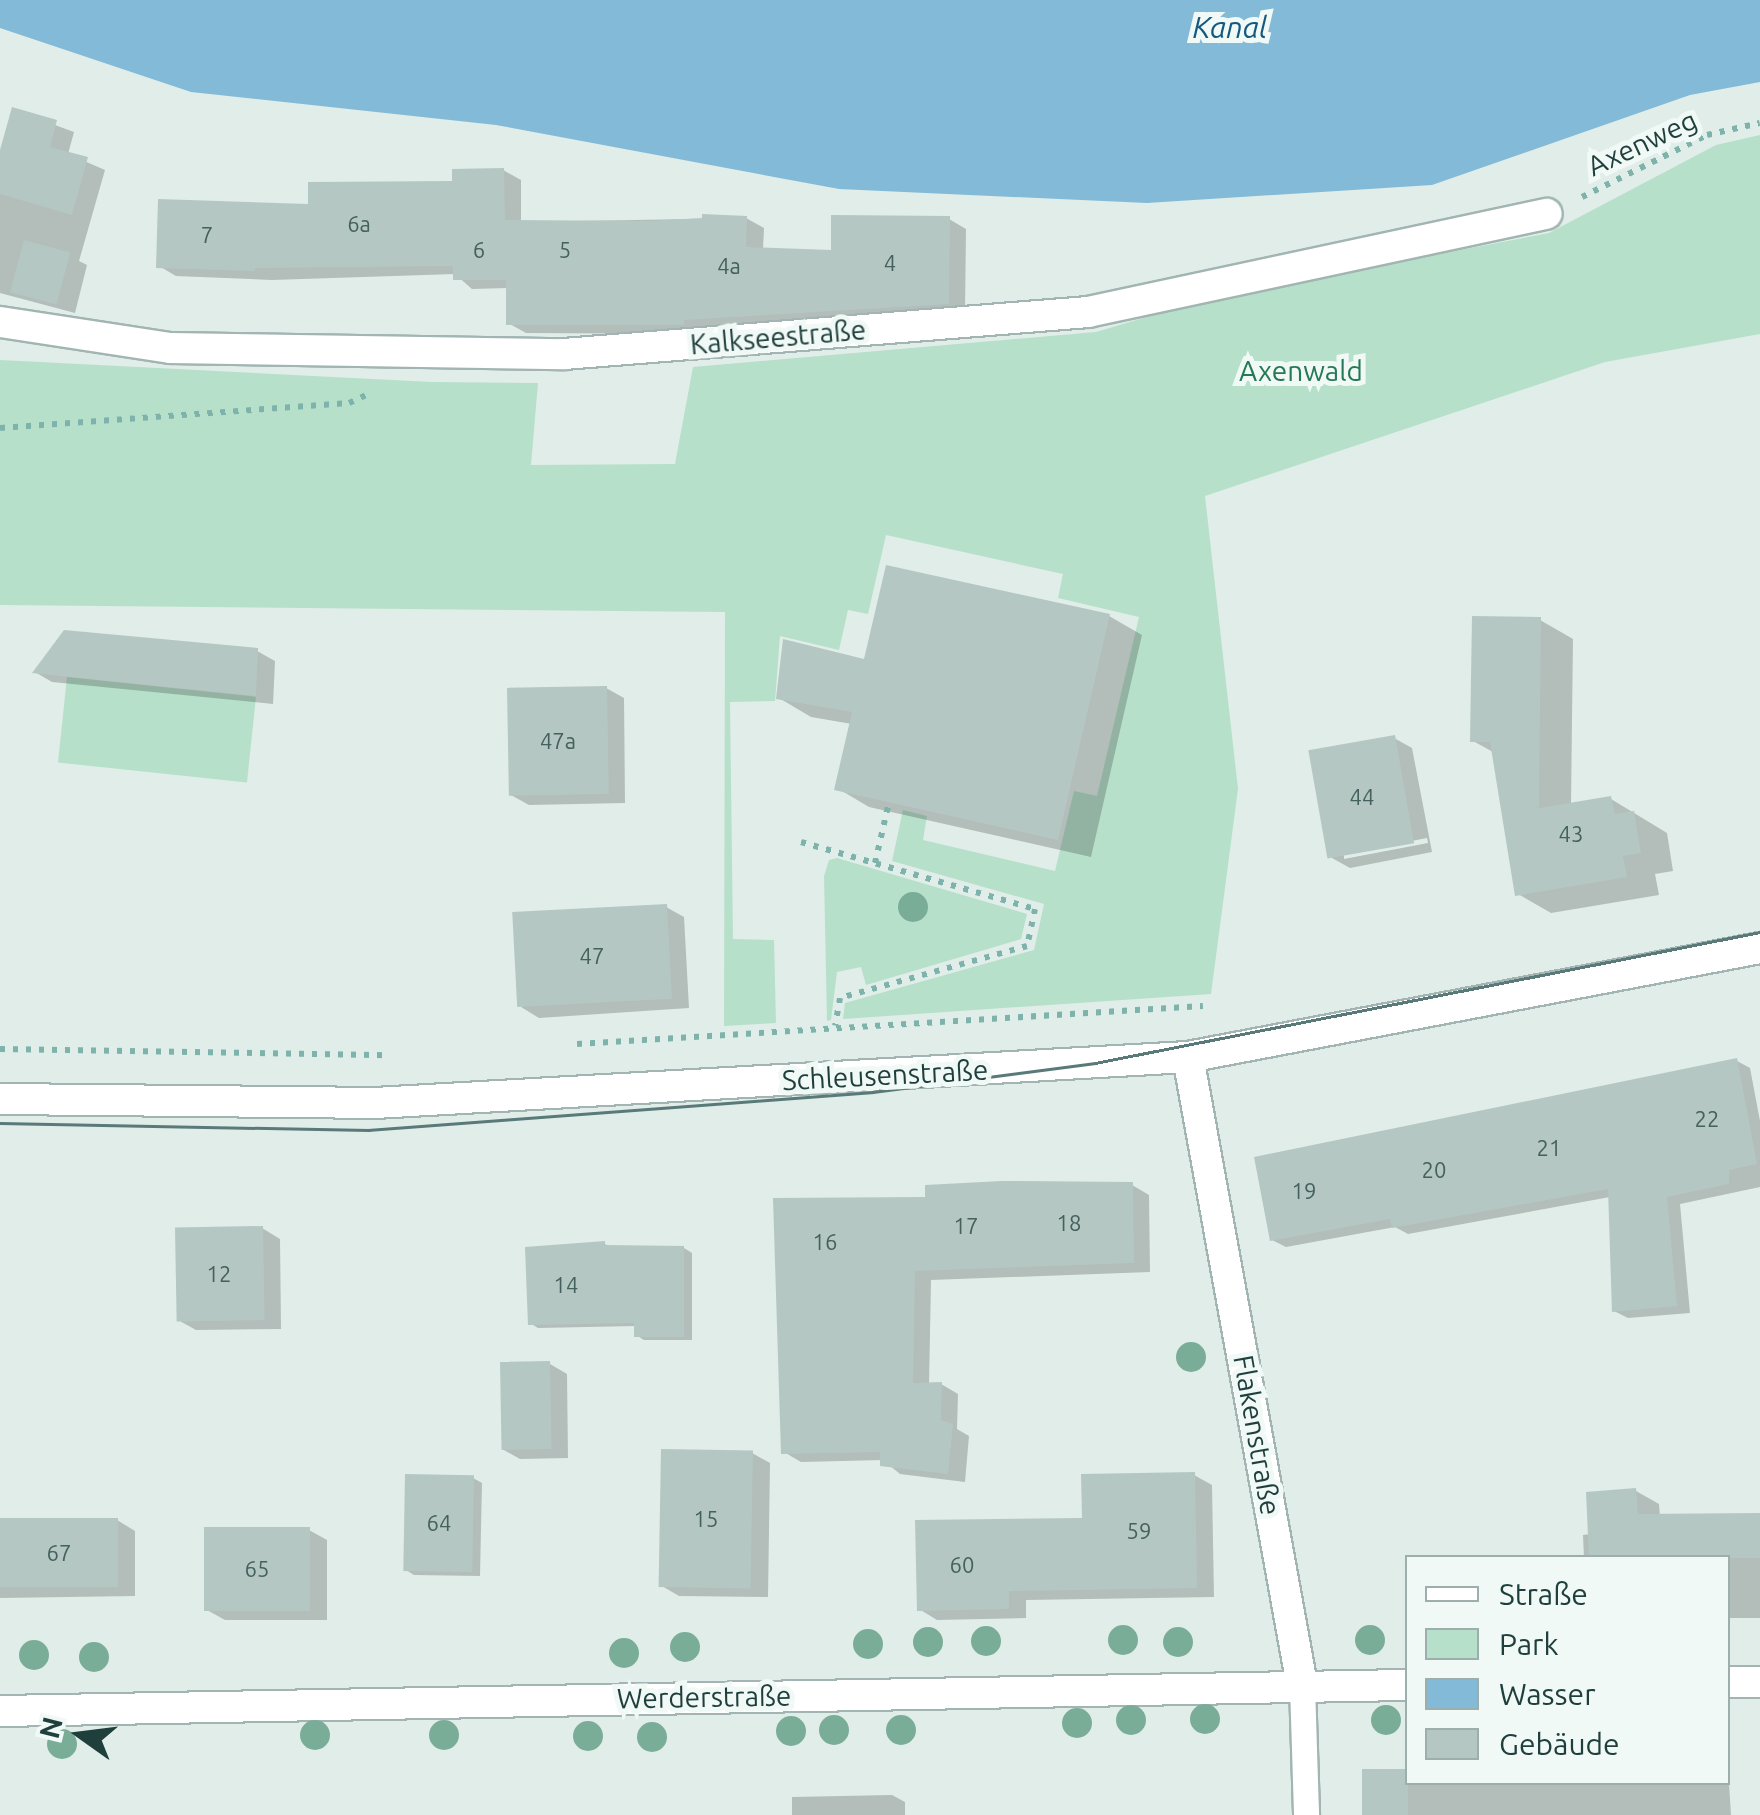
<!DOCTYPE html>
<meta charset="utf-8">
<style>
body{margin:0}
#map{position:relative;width:1760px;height:1815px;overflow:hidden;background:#e0ede9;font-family:Ubuntu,sans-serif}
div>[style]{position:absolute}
.green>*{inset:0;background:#b7e0ca;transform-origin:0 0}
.water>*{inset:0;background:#83bad7}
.shadow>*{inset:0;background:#0003}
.building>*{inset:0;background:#b5c7c3;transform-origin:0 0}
.path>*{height:6px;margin-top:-3px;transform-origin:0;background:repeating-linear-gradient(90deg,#7eb3ac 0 5px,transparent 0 13px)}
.roads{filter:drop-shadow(2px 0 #a2b5b2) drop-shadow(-2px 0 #a2b5b2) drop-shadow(0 2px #a2b5b2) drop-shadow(0 -2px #a2b5b2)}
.lane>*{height:25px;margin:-12.5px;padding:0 12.5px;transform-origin:12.5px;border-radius:12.5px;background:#fff}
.street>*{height:30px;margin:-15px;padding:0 15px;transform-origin:15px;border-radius:15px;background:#fff}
.secondary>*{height:30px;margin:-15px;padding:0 15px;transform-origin:15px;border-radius:15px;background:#fff}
.tram>*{height:2.5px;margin:-1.25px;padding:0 1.25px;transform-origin:1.25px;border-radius:1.25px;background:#597a78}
.trees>*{width:30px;height:30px;margin:-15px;border-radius:50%;background:#7aad98}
span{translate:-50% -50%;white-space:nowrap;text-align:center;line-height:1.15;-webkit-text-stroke:10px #f1f9f6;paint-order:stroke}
.number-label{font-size:22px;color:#44615e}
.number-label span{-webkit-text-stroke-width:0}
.street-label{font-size:28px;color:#1f3f3c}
.park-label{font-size:28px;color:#267956}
.water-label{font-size:30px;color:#145980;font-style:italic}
.legend{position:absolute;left:1405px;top:1555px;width:325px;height:230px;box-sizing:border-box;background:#f1f9f6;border:2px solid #9dafac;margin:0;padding:12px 18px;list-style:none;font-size:30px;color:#1f3f3c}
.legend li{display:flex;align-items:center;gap:20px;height:50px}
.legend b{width:50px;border:2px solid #9dafac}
.north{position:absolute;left:30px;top:1685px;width:100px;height:100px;-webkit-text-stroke:8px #f1f9f6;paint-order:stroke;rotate:284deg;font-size:28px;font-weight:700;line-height:40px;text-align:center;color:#1f3f3c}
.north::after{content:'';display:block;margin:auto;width:35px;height:45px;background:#1f3f3c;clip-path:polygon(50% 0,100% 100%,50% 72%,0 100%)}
</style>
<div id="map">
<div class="green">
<i style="clip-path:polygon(1760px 135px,1760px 334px,1605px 362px,1205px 496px,1238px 789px,1211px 994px,843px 1019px,845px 1003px,1034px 950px,1044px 904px,892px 861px,903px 810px,927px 816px,923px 840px,1055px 871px,1074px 791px,1097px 796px,1139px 617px,1058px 598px,1063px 574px,886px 535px,868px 614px,848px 610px,839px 650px,780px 636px,775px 701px,730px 702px,733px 939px,774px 940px,776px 1023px,724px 1026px,725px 612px,0 605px,0 360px,432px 382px,538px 383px,531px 465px,675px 464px,693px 367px,1096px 332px,1214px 297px,1549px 233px,1716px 145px)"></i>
<i style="left:67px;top:677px;width:190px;height:86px;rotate:6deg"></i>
<i style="clip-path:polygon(837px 858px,1027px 914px,1021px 939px,866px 985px,861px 967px,837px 972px,831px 1020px,827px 1021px,824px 876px,829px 860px)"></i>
</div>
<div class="water">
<i style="clip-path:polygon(0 0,1760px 0,1760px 82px,1690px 95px,1432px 185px,1147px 203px,839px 189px,496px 125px,191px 92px,0 28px)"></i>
</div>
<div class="shadow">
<i style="clip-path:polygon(14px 110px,74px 132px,68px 154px,105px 170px,79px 261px,87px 265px,75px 313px,0 293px,0 159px)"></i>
<i style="clip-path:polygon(503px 170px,521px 180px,521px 222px,746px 218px,764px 228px,763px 250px,833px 252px,949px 219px,966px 229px,965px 313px,701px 334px,526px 333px,508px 323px,509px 288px,472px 289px,455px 274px,272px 280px,176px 276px,159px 266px,311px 206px,454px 183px)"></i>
<i style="clip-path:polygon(1109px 616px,1142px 635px,1091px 857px,869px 807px,837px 788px,852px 724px,811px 717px,779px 698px,866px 662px)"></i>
<i style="clip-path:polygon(1540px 620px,1573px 639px,1571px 805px,1611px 799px,1667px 833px,1673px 871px,1655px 874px,1659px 895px,1551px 913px,1518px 894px,1495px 753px,1473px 741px)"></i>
<i style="clip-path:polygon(257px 651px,275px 661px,273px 704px,52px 682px,35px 672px)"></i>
<i style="clip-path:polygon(606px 688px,624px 698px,625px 803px,529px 805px,511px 795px)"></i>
<i style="clip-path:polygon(evenodd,1394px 738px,1412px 748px,1432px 852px,1350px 868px,1332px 858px,1394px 738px,1427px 838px,1428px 843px,1344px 859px,1344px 854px,1427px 838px)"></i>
<i style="clip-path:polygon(666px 907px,684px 917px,689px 1008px,539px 1018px,521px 1007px)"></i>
<i style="clip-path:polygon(1737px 1061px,1750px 1068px,1760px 1121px,1760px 1187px,1680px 1204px,1690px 1313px,1628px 1318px,1614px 1311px,1610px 1197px,1408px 1234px,1395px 1227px,1286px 1247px,1272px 1240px)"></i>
<i style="clip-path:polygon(1132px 1185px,1149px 1195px,1150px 1272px,931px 1280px,929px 1385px,941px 1384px,958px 1394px,957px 1429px,969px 1436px,965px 1482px,900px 1474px,883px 1460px,801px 1462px,784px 1452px,928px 1200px)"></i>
<i style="clip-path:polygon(262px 1228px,280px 1239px,281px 1329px,196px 1330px,178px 1320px)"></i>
<i style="clip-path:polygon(605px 1244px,612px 1248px,684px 1248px,692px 1253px,692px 1340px,644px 1340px,636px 1335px,636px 1326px,538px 1328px,530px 1323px)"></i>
<i style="clip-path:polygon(550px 1364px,567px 1374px,568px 1458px,520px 1459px,502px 1449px)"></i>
<i style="clip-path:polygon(752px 1453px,770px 1463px,768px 1597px,679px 1596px,662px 1586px)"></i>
<i style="clip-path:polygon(1194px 1475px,1212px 1485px,1214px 1597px,1026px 1600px,1026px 1618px,937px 1620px,919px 1609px,1084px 1520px)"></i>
<i style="clip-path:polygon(473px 1478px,482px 1483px,480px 1576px,414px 1575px,406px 1570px)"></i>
<i style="clip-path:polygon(1636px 1491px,1659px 1504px,1660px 1517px,1760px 1515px,1760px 1618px,1728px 1618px,1728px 1558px,1584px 1558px,1583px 1535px,1591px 1534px)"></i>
<i style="clip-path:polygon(117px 1520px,135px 1531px,135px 1596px,0 1598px,0 1522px)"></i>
<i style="clip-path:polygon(309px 1530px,327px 1540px,327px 1620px,225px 1620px,207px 1610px)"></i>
<i style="clip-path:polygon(1728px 1768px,1731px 1815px,1364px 1815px,1408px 1782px,1728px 1782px)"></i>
<i style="clip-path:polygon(892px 1795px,905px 1802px,905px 1815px,792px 1815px,792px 1797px)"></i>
</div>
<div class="building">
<i style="clip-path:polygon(12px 107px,57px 120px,50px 147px,88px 157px,72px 215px,0 194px,0 150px)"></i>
<i style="clip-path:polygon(504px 168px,505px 220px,649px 221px,702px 218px,702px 214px,747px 216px,746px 247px,831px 250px,831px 215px,950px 216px,949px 304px,684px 320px,684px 325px,506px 325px,506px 280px,453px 280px,453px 266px,255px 268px,255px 271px,156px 268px,158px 199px,308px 204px,308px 182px,452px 181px,452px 169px)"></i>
<i style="left:24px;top:240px;width:48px;height:54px;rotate:15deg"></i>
<i style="clip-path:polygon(886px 565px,1110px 614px,1058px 840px,834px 790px,852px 712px,776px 699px,783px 639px,864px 659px)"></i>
<i style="clip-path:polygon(1472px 616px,1541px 617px,1539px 808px,1611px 796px,1615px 814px,1634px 811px,1641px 853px,1623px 856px,1627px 877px,1515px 896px,1490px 742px,1470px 742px)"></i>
<i style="clip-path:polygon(64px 630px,258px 648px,256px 696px,32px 673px)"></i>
<i style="left:607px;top:686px;width:108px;height:100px;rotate:89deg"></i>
<i style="left:1395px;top:735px;width:110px;height:88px;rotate:80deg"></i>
<i style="left:667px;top:904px;width:95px;height:155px;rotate:87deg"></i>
<i style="clip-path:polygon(1737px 1058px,1757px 1164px,1729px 1170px,1729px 1184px,1667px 1197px,1677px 1306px,1612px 1312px,1608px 1189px,1392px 1228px,1390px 1219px,1270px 1241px,1254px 1157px)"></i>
<i style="clip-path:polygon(1002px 1181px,1133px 1182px,1134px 1263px,915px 1271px,913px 1383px,942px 1382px,941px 1420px,953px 1424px,948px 1474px,880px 1466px,880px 1452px,781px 1454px,773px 1198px,925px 1197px,925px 1185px)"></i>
<i style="left:263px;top:1226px;width:94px;height:88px;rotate:89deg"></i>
<i style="clip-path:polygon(605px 1241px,605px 1245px,684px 1246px,684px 1337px,634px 1337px,634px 1323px,528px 1325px,525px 1247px)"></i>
<i style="left:550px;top:1361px;width:88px;height:50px;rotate:89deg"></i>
<i style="left:661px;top:1449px;width:92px;height:138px;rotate:1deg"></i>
<i style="clip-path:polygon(1195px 1472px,1197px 1588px,1009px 1591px,1009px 1609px,917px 1611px,915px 1520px,1082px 1518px,1081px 1474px)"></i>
<i style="left:405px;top:1474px;width:69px;height:97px;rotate:1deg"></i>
<i style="clip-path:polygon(1636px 1488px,1638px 1514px,1760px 1513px,1760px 1558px,1589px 1558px,1586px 1492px)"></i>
<i style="left:118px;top:1518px;width:69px;height:118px;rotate:90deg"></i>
<i style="left:204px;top:1527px;width:106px;height:84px"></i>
<i style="left:1362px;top:1769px;width:46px;height:46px"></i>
</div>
<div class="path">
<i style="left:1582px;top:197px;width:140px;rotate:-26.4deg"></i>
<i style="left:1707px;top:135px;width:54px;rotate:-12.8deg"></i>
<i style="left:0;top:428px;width:350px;rotate:-4.1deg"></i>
<i style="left:349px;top:403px;width:19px;rotate:-25deg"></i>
<i style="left:801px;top:842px;width:243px;rotate:16deg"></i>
<i style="left:1035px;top:909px;width:38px;rotate:102deg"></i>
<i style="left:1027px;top:946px;width:194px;rotate:164.5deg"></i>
<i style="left:840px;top:998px;width:28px;rotate:100deg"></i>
<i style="left:875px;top:863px;width:63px;rotate:-77.1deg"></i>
<i style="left:577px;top:1044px;width:627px;rotate:-3.47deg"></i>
<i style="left:0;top:1049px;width:390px;rotate:0.9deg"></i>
</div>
<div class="roads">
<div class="lane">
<i style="left:1302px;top:1685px;width:130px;rotate:88.2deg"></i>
</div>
<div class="street">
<i style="left:0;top:322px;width:172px;rotate:8.7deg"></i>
<i style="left:170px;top:348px;width:394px;rotate:0.9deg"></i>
<i style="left:564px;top:354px;width:526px;rotate:-4.58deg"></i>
<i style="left:1088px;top:312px;width:469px;rotate:-12.1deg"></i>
<i style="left:1188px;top:1057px;width:638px;rotate:79.71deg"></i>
<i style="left:1728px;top:1682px;width:32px"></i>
<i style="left:0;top:1711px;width:1408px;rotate:-1.06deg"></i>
</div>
<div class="secondary">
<i style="left:0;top:1099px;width:375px;rotate:0.6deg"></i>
<i style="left:375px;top:1103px;width:814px;rotate:-3.24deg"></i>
<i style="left:1188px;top:1057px;width:582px;rotate:-10.79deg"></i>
</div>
</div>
<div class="tram">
<i style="left:0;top:1123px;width:369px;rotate:1.1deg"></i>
<i style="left:369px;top:1130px;width:505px;rotate:-4.31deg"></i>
<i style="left:873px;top:1092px;width:224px;rotate:-7.4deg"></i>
<i style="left:1095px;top:1063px;width:678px;rotate:-11.14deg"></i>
</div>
<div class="trees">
<i style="left:913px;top:907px"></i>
<i style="left:1191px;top:1357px"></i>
<i style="left:1123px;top:1640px"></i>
<i style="left:1370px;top:1640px"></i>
<i style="left:986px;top:1641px"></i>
<i style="left:928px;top:1642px"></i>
<i style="left:1178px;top:1642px"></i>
<i style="left:868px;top:1644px"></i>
<i style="left:685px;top:1647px"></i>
<i style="left:624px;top:1653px"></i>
<i style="left:34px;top:1655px"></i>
<i style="left:94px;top:1657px"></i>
<i style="left:1205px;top:1719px"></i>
<i style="left:1131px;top:1720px"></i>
<i style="left:1386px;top:1720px"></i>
<i style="left:1077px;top:1723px"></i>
<i style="left:834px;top:1730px"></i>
<i style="left:901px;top:1730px"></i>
<i style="left:791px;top:1731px"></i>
<i style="left:315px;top:1735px"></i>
<i style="left:444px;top:1735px"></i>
<i style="left:588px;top:1736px"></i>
<i style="left:652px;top:1737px"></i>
<i style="left:62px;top:1744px"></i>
</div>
<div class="number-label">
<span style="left:359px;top:224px">6a</span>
<span style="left:207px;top:235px">7</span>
<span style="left:479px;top:250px">6</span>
<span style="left:565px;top:250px">5</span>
<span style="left:890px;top:263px">4</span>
<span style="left:729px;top:266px">4a</span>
<span style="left:558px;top:741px">47a</span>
<span style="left:1362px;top:797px">44</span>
<span style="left:1571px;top:834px">43</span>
<span style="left:592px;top:956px">47</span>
<span style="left:1707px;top:1119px">22</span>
<span style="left:1549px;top:1148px">21</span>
<span style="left:1434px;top:1170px">20</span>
<span style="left:1304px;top:1191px">19</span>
<span style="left:1069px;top:1223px">18</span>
<span style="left:966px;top:1226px">17</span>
<span style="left:825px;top:1242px">16</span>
<span style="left:219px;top:1274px">12</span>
<span style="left:566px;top:1285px">14</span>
<span style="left:706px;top:1519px">15</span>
<span style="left:439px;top:1523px">64</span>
<span style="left:1139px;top:1531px">59</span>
<span style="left:59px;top:1553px">67</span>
<span style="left:962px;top:1565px">60</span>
<span style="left:257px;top:1569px">65</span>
</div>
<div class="street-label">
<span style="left:1642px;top:143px;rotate:-25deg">Axenweg</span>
<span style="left:778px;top:337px;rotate:-5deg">Kalkseestraße</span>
<span style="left:885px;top:1075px;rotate:-3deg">Schleusenstraße</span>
<span style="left:1257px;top:1435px;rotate:80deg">Flakenstraße</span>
<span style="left:704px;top:1697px;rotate:-1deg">Werderstraße</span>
</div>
<div class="park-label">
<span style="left:1301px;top:371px">Axenwald</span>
</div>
<div class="water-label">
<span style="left:1230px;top:27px">Kanal</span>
</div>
<ul class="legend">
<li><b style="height:12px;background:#fff"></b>Straße</li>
<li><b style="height:28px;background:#b7e0ca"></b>Park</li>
<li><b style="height:28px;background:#83bad7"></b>Wasser</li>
<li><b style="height:28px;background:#b5c7c3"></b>Gebäude</li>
</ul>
<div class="north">N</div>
</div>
